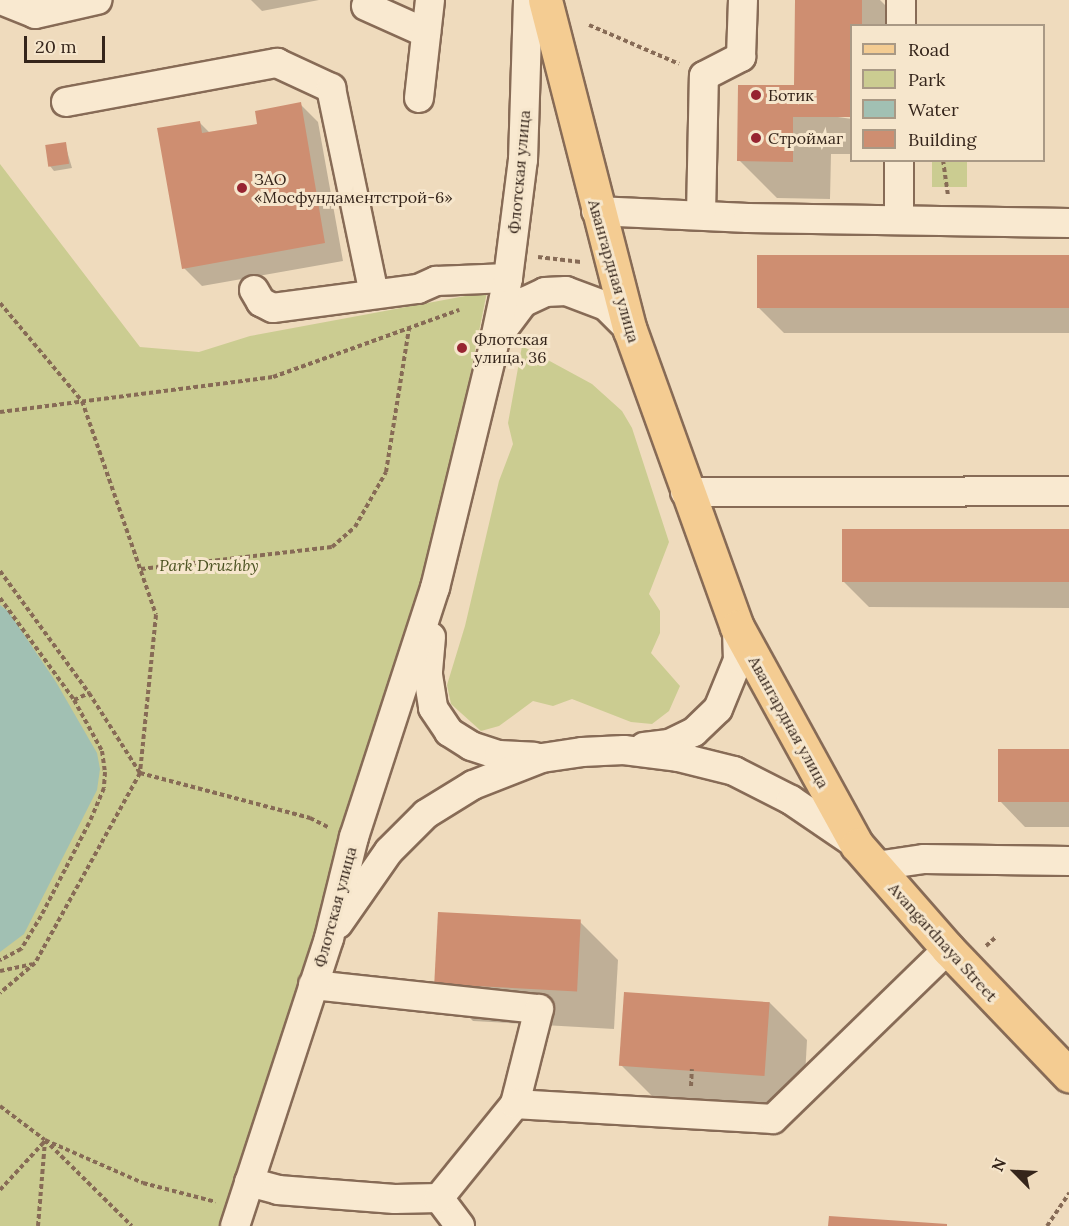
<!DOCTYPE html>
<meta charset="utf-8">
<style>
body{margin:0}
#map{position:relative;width:1069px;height:1226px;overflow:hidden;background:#efdbbd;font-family:Lora,serif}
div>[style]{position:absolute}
.green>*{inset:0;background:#cbcc91;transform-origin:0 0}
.water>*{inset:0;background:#a1c0b3}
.shadow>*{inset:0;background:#0003}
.building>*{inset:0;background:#ce8e71;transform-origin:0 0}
.path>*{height:4px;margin-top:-2px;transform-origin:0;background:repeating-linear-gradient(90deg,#876b56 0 4.5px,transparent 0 7.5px)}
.roads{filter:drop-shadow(2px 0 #876b56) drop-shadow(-2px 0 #876b56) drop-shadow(0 2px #876b56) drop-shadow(0 -2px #876b56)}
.minor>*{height:28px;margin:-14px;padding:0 14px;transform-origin:14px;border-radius:14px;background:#f9e9d0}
.major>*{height:33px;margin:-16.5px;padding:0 16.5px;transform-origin:16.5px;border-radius:16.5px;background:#f4cc92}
.dots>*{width:16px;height:16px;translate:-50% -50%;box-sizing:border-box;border:3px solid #f6e6cc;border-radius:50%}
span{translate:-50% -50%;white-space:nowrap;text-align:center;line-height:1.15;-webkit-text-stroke:6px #f6e6cc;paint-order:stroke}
.poi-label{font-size:16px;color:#35251b}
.left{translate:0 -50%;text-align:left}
.street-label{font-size:16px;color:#35251b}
.park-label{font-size:16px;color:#4b5221;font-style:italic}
.legend{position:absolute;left:850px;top:24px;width:195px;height:138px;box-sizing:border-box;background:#f6e6cc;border:2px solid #a99985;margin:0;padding:8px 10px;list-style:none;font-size:18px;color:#35251b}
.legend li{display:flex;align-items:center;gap:12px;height:30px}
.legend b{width:30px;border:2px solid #a99985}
.north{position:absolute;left:985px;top:1142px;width:60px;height:60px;-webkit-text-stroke:4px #f6e6cc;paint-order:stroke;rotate:294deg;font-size:16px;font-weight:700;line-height:24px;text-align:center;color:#35251b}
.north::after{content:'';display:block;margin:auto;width:21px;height:27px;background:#35251b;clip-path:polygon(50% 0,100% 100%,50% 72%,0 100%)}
.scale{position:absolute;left:24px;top:36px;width:81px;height:27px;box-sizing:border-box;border:3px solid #35251b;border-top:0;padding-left:8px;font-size:18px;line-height:21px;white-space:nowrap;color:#35251b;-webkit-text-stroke:4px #f6e6cc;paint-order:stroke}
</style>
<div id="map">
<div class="green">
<i style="left:932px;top:161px;width:35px;height:26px"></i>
<i style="clip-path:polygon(0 164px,140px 347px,199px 352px,250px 336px,487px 292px,441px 519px,388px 706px,219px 1226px,0 1226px)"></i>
<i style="clip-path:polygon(522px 346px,592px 384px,622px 411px,632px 428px,669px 542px,649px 594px,660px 611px,660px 633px,651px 653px,680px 686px,669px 711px,652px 724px,631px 722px,572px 699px,553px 706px,533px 701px,499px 726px,481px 731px,451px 704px,447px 685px,465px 626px,499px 481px,513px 444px,508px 423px)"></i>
</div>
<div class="water">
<i style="clip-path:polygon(0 605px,8px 611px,56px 682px,97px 753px,100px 769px,97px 790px,24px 934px,0 952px)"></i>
</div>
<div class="shadow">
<i style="clip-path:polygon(251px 0,319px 0,262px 11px)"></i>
<i style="clip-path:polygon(796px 0,880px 0,900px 20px,899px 26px,852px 26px,831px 116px,852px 119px,852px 154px,831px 154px,830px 199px,777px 198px,739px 160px,795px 87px)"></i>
<i style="clip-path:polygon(300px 104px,318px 122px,343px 261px,202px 286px,184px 268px,199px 122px,210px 133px,259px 125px)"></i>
<i style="clip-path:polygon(65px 144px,72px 168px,54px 171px,50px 166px)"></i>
<i style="clip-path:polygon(1069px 257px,1069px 333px,784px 333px,758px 307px)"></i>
<i style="clip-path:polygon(1069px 531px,1069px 608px,869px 607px,844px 582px)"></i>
<i style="clip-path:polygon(1069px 750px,1069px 827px,1025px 827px,1000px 801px)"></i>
<i style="clip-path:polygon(580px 922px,618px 960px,614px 1029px,473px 1021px,435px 983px)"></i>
<i style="clip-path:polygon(769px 1002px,807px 1040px,803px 1112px,659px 1103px,621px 1065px)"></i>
</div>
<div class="building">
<i style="clip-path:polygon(795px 0,862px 0,862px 26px,852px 26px,852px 117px,793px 117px,793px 162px,737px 161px,738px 85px,794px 85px)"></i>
<i style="clip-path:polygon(301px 102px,325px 243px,182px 269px,157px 128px,200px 121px,202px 133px,257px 124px,255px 111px)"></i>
<i style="left:66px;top:142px;width:22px;height:21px;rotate:82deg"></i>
<i style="left:757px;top:255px;width:312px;height:53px"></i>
<i style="left:842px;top:529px;width:227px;height:53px"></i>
<i style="left:998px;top:749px;width:71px;height:53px"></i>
<i style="left:438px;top:912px;width:143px;height:72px;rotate:3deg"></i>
<i style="left:624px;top:992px;width:146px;height:74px;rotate:4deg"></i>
<i style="clip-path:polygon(829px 1216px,947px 1224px,947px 1226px,828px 1226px)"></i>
</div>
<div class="path">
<i style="left:589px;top:25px;width:98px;rotate:23.4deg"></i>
<i style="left:943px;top:160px;width:35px;rotate:82deg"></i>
<i style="left:538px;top:257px;width:43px;rotate:6.6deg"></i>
<i style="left:0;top:303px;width:128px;rotate:50.1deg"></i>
<i style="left:82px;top:401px;width:226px;rotate:70.9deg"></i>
<i style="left:156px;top:615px;width:159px;rotate:95.8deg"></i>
<i style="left:140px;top:773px;width:217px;rotate:118.9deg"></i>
<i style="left:35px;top:963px;width:46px;rotate:139.4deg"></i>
<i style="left:0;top:412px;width:275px;rotate:-7.3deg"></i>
<i style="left:273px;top:377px;width:198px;rotate:-19.8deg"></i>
<i style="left:141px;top:569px;width:192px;rotate:-6.6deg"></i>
<i style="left:332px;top:547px;width:30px;rotate:-41deg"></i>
<i style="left:355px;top:527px;width:63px;rotate:-60.6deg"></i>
<i style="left:386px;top:472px;width:146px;rotate:-80.9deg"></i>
<i style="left:0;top:571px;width:151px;rotate:53.9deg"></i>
<i style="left:89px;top:693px;width:95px;rotate:57.5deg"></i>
<i style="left:140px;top:773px;width:176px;rotate:14.8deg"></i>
<i style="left:310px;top:818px;width:20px;rotate:27deg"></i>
<i style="left:0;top:598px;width:126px;rotate:54deg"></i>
<i style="left:74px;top:700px;width:58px;rotate:61.2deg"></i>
<i style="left:102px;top:751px;width:21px;rotate:82deg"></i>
<i style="left:105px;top:772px;width:16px;rotate:94deg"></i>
<i style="left:104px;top:788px;width:38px;rotate:113deg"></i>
<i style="left:89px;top:823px;width:105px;rotate:117.3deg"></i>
<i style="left:41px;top:916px;width:39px;rotate:121deg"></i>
<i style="left:21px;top:949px;width:24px;rotate:152deg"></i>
<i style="left:74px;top:700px;width:17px;rotate:-25deg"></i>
<i style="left:986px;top:946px;width:13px;rotate:-42deg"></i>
<i style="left:0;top:971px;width:33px;rotate:-12deg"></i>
<i style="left:691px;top:1086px;width:17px;rotate:-87deg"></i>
<i style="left:0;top:1106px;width:56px;rotate:37.1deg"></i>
<i style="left:45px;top:1140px;width:122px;rotate:44.7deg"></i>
<i style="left:45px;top:1140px;width:107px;rotate:23.7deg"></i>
<i style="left:143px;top:1183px;width:75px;rotate:14.6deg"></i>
<i style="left:0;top:1190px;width:67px;rotate:-47.4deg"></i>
<i style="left:38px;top:1226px;width:85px;rotate:-85.3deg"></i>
<i style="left:1047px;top:1226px;width:40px;rotate:-56deg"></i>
</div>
<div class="roads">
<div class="minor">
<i style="left:1px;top:0;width:37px;rotate:22deg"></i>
<i style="left:35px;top:14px;width:64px;rotate:-12.7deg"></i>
<i style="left:366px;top:6px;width:66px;rotate:24.2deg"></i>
<i style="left:901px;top:26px;width:26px;rotate:-90deg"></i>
<i style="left:419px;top:98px;width:99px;rotate:-83.6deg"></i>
<i style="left:66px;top:102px;width:215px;rotate:-10.5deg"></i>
<i style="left:277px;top:63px;width:60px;rotate:24.8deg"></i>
<i style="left:331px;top:88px;width:210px;rotate:78.2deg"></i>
<i style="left:596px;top:211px;width:152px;rotate:2.6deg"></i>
<i style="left:748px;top:218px;width:321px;rotate:0.9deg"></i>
<i style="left:701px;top:215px;width:139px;rotate:-88.8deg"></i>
<i style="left:704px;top:76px;width:42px;rotate:-27.2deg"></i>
<i style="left:741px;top:57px;width:57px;rotate:-88deg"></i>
<i style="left:899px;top:220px;width:60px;rotate:-90deg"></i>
<i style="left:254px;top:290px;width:14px;rotate:60deg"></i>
<i style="left:261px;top:302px;width:13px;rotate:27deg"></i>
<i style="left:273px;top:308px;width:146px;rotate:-7.5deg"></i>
<i style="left:418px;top:289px;width:20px;rotate:-24deg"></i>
<i style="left:436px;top:281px;width:72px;rotate:-2.4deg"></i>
<i style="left:501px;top:332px;width:38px;rotate:-53deg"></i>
<i style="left:524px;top:302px;width:23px;rotate:-25deg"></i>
<i style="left:545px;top:292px;width:21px;rotate:-3deg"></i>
<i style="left:566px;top:291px;width:43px;rotate:20.6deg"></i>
<i style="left:606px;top:306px;width:34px;rotate:45deg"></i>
<i style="left:685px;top:492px;width:384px;rotate:-0.1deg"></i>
<i style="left:431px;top:637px;width:38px;rotate:95deg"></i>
<i style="left:428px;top:675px;width:33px;rotate:81deg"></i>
<i style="left:433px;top:708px;width:29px;rotate:56deg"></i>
<i style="left:449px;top:732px;width:26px;rotate:32deg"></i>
<i style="left:471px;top:746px;width:29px;rotate:18deg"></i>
<i style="left:499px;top:755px;width:35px;rotate:3deg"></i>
<i style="left:644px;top:747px;width:25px;rotate:-7deg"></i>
<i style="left:669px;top:744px;width:28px;rotate:-26deg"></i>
<i style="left:694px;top:732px;width:33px;rotate:-44deg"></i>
<i style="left:718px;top:709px;width:53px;rotate:-67.8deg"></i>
<i style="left:738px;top:660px;width:33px;rotate:-92deg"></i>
<i style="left:876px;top:866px;width:49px;rotate:-8.3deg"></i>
<i style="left:924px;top:859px;width:145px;rotate:0.8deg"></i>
<i style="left:338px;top:924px;width:89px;rotate:-55.1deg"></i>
<i style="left:389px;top:851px;width:52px;rotate:-45deg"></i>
<i style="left:426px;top:814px;width:55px;rotate:-31.7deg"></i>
<i style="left:473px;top:785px;width:74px;rotate:-21.4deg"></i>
<i style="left:542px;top:758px;width:40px;rotate:-8.5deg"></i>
<i style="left:582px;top:752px;width:42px;rotate:-2.7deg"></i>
<i style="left:624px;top:750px;width:54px;rotate:7.4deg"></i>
<i style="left:678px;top:757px;width:58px;rotate:14deg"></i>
<i style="left:734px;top:771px;width:64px;rotate:27deg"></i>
<i style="left:791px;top:800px;width:80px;rotate:34.3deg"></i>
<i style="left:313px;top:985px;width:227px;rotate:6.1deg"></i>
<i style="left:539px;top:1009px;width:98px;rotate:104.2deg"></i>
<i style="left:249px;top:1182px;width:30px;rotate:15deg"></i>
<i style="left:278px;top:1190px;width:117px;rotate:4.4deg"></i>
<i style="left:395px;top:1199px;width:44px;rotate:-1.3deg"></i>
<i style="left:439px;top:1198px;width:35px;rotate:53deg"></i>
<i style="left:439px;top:1198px;width:121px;rotate:-51deg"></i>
<i style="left:515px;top:1104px;width:258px;rotate:3.3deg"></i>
<i style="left:773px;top:1119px;width:244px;rotate:-44.2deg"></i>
<i style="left:235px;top:1226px;width:303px;rotate:-71.9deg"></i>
<i style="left:329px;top:938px;width:104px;rotate:-76.1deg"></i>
<i style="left:354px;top:837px;width:262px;rotate:-72deg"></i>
<i style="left:435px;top:588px;width:237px;rotate:-76.3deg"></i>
<i style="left:491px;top:358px;width:82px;rotate:-78deg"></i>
<i style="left:508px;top:278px;width:119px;rotate:-82.8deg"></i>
<i style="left:523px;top:160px;width:160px;rotate:-88.2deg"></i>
</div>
<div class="major">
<i style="left:545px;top:0;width:341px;rotate:75.6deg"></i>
<i style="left:630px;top:330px;width:316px;rotate:70.2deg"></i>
<i style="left:737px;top:627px;width:249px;rotate:61.2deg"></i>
<i style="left:857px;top:845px;width:138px;rotate:48.8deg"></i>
<i style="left:948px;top:949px;width:175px;rotate:46.2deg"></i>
</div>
</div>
<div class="dots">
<i style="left:756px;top:95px;background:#972431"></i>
<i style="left:756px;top:138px;background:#972431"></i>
<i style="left:242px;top:188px;background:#972431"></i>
<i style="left:462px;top:348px;background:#972431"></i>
</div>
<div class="poi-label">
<span class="left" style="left:768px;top:95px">Ботик</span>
<span class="left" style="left:768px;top:138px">Строймаг</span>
<span class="left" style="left:254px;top:188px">ЗАО<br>«Мосфундаментстрой-6»</span>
<span class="left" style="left:474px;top:348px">Флотская<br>улица, 36</span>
</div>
<div class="street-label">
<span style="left:519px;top:172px;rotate:-85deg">Флотская улица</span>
<span style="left:614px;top:271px;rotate:74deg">Авангардная улица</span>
<span style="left:789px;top:722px;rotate:61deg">Авангардная улица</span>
<span style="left:335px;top:907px;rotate:-75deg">Флотская улица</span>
<span style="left:943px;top:942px;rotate:48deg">Avangardnaya Street</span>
</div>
<div class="park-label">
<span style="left:209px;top:565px">Park Druzhby</span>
</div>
<ul class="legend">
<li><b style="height:8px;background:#f4cc92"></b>Road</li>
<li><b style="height:16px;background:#cbcc91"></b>Park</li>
<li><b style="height:16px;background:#a1c0b3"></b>Water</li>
<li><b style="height:16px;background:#ce8e71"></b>Building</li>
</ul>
<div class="north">N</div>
<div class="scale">20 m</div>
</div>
